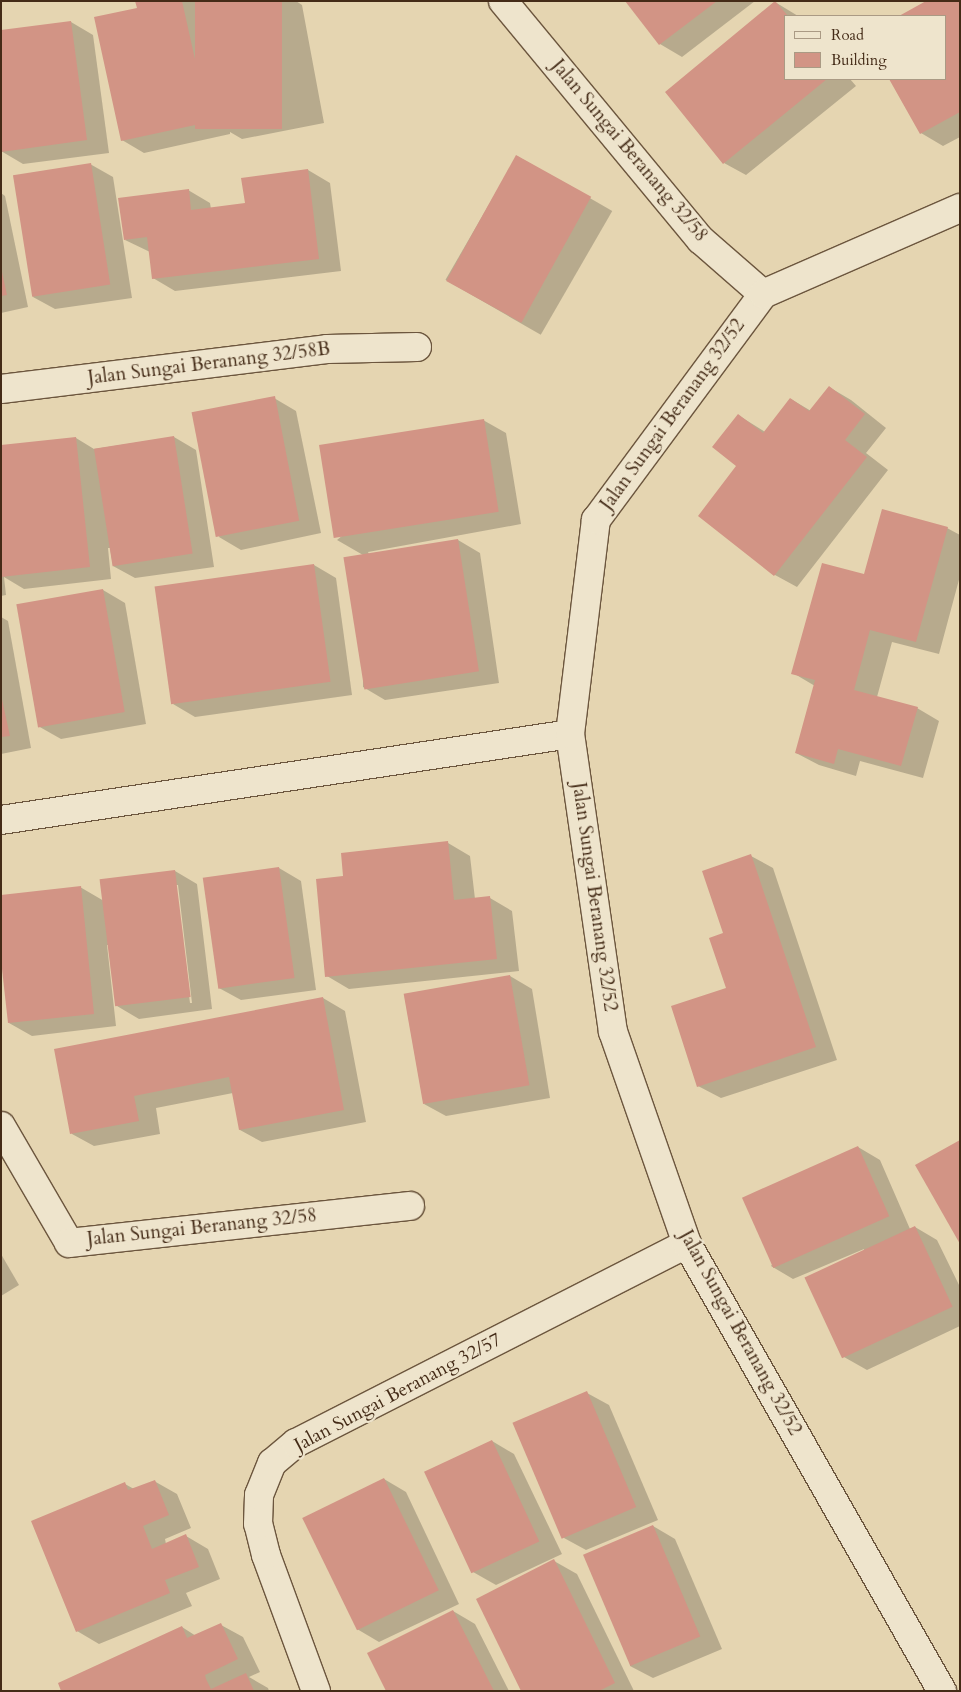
<!DOCTYPE html>
<style>
body{margin:0}
#map{position:relative;width:961px;height:1692px;overflow:hidden;background:#e5d5b1;font-family:Cardo,serif}
div>[style]{position:absolute}
.shadow>*{inset:0;background:#0003;transform-origin:0 0}
.building>*{inset:0;background:#d29485;transform-origin:0 0}
.roads{filter:drop-shadow(1px 0 #6c563e) drop-shadow(-1px 0 #6c563e) drop-shadow(0 1px #6c563e) drop-shadow(0 -1px #6c563e)}
.minor>*{height:28px;margin:-14px;padding:0 14px;transform-origin:14px;border-radius:14px;background:#eee4cc}
span{translate:-50% -50%;white-space:nowrap;text-align:center;line-height:1.15;-webkit-text-stroke:4.5px #eee4cc;paint-order:stroke}
.street-label{font-size:19px;color:#442b17}
.frame{position:absolute;inset:0;border:2px solid #442b17;pointer-events:none}
.legend{position:absolute;left:784px;top:15px;width:162px;height:65px;box-sizing:border-box;background:#eee4cc;border:1px solid #aa9a84;margin:0;padding:6px 9px;list-style:none;font-size:15px;color:#442b17}
.legend li{display:flex;align-items:center;gap:10px;height:25px}
.legend b{width:25px;border:1px solid #aa9a84}
</style>
<div id="map">
<div class="shadow">
<i style="clip-path:polygon(136px 1px,296px 1px,302px 5px,324px 123px,242px 139px,230px 132px,230px 134px,144px 153px,122px 140px,138px 9px)"></i>
<i style="clip-path:polygon(627px 1px,755px 1px,682px 57px,660px 44px)"></i>
<i style="clip-path:polygon(929px 1px,960px 1px,960px 137px,943px 146px,921px 133px,891px 79px,945px 79px,945px 16px,902px 16px)"></i>
<i style="clip-path:polygon(775px 2px,798px 16px,785px 16px,785px 79px,850px 79px,856px 86px,746px 175px,724px 163px)"></i>
<i style="clip-path:polygon(71px 22px,93px 35px,109px 153px,23px 164px,1px 151px)"></i>
<i style="left:517px;top:156px;width:110px;height:143px;rotate:30deg"></i>
<i style="clip-path:polygon(90px 164px,113px 177px,132px 298px,55px 309px,33px 297px)"></i>
<i style="clip-path:polygon(308px 170px,330px 183px,341px 271px,175px 291px,153px 278px,150px 252px,125px 240px,188px 190px,210px 203px,211px 209px,246px 204px)"></i>
<i style="clip-path:polygon(1px 193px,5px 196px,28px 307px,1px 313px)"></i>
<i style="clip-path:polygon(829px 387px,851px 400px,886px 428px,866px 453px,888px 470px,797px 587px,775px 575px,738px 466px,738px 415px,765px 432px,791px 399px,811px 411px)"></i>
<i style="clip-path:polygon(274px 398px,296px 411px,321px 533px,241px 550px,219px 537px)"></i>
<i style="clip-path:polygon(483px 420px,506px 433px,521px 524px,368px 552px,369px 554px,458px 540px,480px 553px,499px 683px,385px 700px,363px 687px,363px 555px,337px 540px)"></i>
<i style="clip-path:polygon(174px 437px,196px 450px,214px 567px,135px 578px,113px 566px,110px 548px,108px 548px,111px 579px,24px 589px,4px 577px,6px 595px,1px 596px,1px 446px,76px 438px,94px 449px)"></i>
<i style="clip-path:polygon(947px 528px,960px 535px,960px 576px,939px 654px,892px 642px,877px 697px,917px 708px,939px 721px,923px 778px,860px 761px,856px 776px,819px 765px,796px 753px,815px 686px,793px 673px,865px 576px)"></i>
<i style="clip-path:polygon(314px 565px,336px 578px,352px 695px,195px 717px,173px 704px)"></i>
<i style="clip-path:polygon(103px 590px,125px 603px,146px 724px,61px 739px,38px 726px)"></i>
<i style="clip-path:polygon(1px 617px,8px 621px,31px 748px,1px 754px)"></i>
<i style="clip-path:polygon(448px 843px,470px 856px,475px 899px,490px 898px,512px 911px,519px 971px,349px 989px,327px 976px,344px 877px)"></i>
<i style="clip-path:polygon(751px 856px,773px 868px,837px 1060px,721px 1098px,698px 1086px,727px 989px,725px 934px)"></i>
<i style="clip-path:polygon(279px 868px,301px 881px,316px 990px,241px 1000px,219px 988px)"></i>
<i style="clip-path:polygon(evenodd,175px 871px,197px 884px,212px 1009px,139px 1019px,117px 1006px,110px 945px,107px 945px,116px 1026px,32px 1036px,9px 1023px,80px 887px,104px 901px,175px 871px,175px 885px,178px 885px,192px 1003px,190px 1003px,175px 885px)"></i>
<i style="clip-path:polygon(510px 976px,532px 989px,550px 1098px,446px 1116px,424px 1104px)"></i>
<i style="clip-path:polygon(323px 998px,345px 1011px,366px 1122px,262px 1142px,240px 1130px,233px 1093px,156px 1108px,160px 1134px,94px 1146px,72px 1134px,56px 1050px)"></i>
<i style="clip-path:polygon(858px 1147px,880px 1160px,910px 1229px,915px 1227px,937px 1240px,960px 1287px,960px 1326px,867px 1370px,844px 1357px,864px 1249px,793px 1279px,771px 1266px)"></i>
<i style="clip-path:polygon(1px 1254px,19px 1285px,1px 1296px)"></i>
<i style="clip-path:polygon(587px 1393px,609px 1405px,658px 1520px,586px 1550px,564px 1538px)"></i>
<i style="clip-path:polygon(492px 1441px,514px 1454px,562px 1554px,496px 1585px,473px 1572px)"></i>
<i style="clip-path:polygon(384px 1479px,406px 1492px,459px 1604px,379px 1642px,357px 1629px)"></i>
<i style="clip-path:polygon(154px 1481px,177px 1494px,191px 1528px,165px 1539px,166px 1544px,186px 1536px,208px 1549px,220px 1579px,186px 1593px,192px 1606px,99px 1644px,77px 1631px,125px 1484px,134px 1489px)"></i>
<i style="clip-path:polygon(653px 1526px,675px 1539px,722px 1649px,653px 1678px,630px 1666px)"></i>
<i style="clip-path:polygon(554px 1561px,577px 1574px,634px 1691px,522px 1691px)"></i>
<i style="clip-path:polygon(453px 1611px,475px 1624px,509px 1691px,388px 1691px)"></i>
<i style="clip-path:polygon(221px 1625px,243px 1637px,260px 1672px,249px 1677px,268px 1688px,269px 1691px,63px 1691px,182px 1627px,196px 1636px)"></i>
</div>
<div class="building">
<i style="clip-path:polygon(135px 1px,182px 1px,209px 122px,121px 141px,94px 17px,137px 8px)"></i>
<i style="left:195px;top:1px;width:87px;height:128px"></i>
<i style="clip-path:polygon(625px 1px,717px 1px,659px 45px)"></i>
<i style="clip-path:polygon(775px 1px,788px 16px,785px 16px,785px 79px,827px 79px,723px 164px,665px 92px)"></i>
<i style="clip-path:polygon(926px 1px,960px 1px,960px 112px,920px 134px,889px 79px,945px 79px,945px 16px,899px 16px)"></i>
<i style="clip-path:polygon(71px 21px,87px 140px,1px 152px,1px 30px)"></i>
<i style="left:516px;top:155px;width:86px;height:144px;rotate:29deg"></i>
<i style="left:91px;top:163px;width:123px;height:79px;rotate:81deg"></i>
<i style="clip-path:polygon(308px 169px,319px 259px,152px 279px,147px 237px,124px 240px,118px 198px,189px 189px,191px 210px,245px 203px,241px 178px)"></i>
<i style="clip-path:polygon(2px 272px,7px 295px,1px 296px,1px 273px)"></i>
<i style="clip-path:polygon(829px 386px,865px 414px,845px 440px,867px 457px,774px 576px,698px 516px,736px 466px,712px 447px,738px 414px,763px 433px,790px 398px,809px 411px)"></i>
<i style="left:275px;top:396px;width:127px;height:85px;rotate:79deg"></i>
<i style="left:484px;top:419px;width:94px;height:167px;rotate:81deg"></i>
<i style="left:174px;top:436px;width:119px;height:81px;rotate:81deg"></i>
<i style="clip-path:polygon(76px 437px,90px 567px,1px 577px,1px 445px)"></i>
<i style="clip-path:polygon(882px 509px,948px 527px,916px 642px,870px 630px,854px 690px,918px 707px,901px 766px,838px 749px,834px 764px,795px 753px,815px 680px,791px 674px,822px 563px,864px 574px)"></i>
<i style="left:458px;top:539px;width:134px;height:116px;rotate:81deg"></i>
<i style="left:314px;top:564px;width:119px;height:161px;rotate:82deg"></i>
<i style="left:103px;top:589px;width:125px;height:88px;rotate:80deg"></i>
<i style="clip-path:polygon(1px 695px,10px 736px,1px 737px)"></i>
<i style="clip-path:polygon(448px 841px,454px 900px,490px 896px,497px 959px,325px 977px,316px 879px,343px 876px,341px 853px)"></i>
<i style="clip-path:polygon(751px 854px,816px 1047px,697px 1087px,671px 1006px,726px 988px,709px 938px,723px 933px,702px 871px)"></i>
<i style="left:279px;top:867px;width:112px;height:77px;rotate:82deg"></i>
<i style="left:175px;top:870px;width:128px;height:76px;rotate:83deg"></i>
<i style="clip-path:polygon(81px 886px,94px 1014px,8px 1023px,1px 960px,1px 895px)"></i>
<i style="left:510px;top:975px;width:112px;height:108px;rotate:80deg"></i>
<i style="clip-path:polygon(323px 997px,344px 1110px,239px 1130px,229px 1077px,134px 1096px,139px 1121px,70px 1134px,54px 1049px)"></i>
<i style="clip-path:polygon(960px 1140px,960px 1244px,915px 1165px)"></i>
<i style="left:858px;top:1146px;width:77px;height:127px;rotate:66deg"></i>
<i style="left:915px;top:1226px;width:89px;height:122px;rotate:65deg"></i>
<i style="left:587px;top:1391px;width:126px;height:81px;rotate:67deg"></i>
<i style="left:492px;top:1440px;width:112px;height:75px;rotate:65deg"></i>
<i style="left:384px;top:1478px;width:125px;height:91px;rotate:64deg"></i>
<i style="clip-path:polygon(155px 1480px,169px 1515px,143px 1526px,152px 1549px,186px 1534px,199px 1567px,165px 1580px,170px 1593px,76px 1632px,31px 1521px,125px 1482px,128px 1490px)"></i>
<i style="left:653px;top:1525px;width:121px;height:76px;rotate:67deg"></i>
<i style="clip-path:polygon(554px 1559px,615px 1683px,599px 1691px,521px 1691px,476px 1599px)"></i>
<i style="clip-path:polygon(453px 1610px,494px 1691px,386px 1691px,367px 1653px)"></i>
<i style="clip-path:polygon(221px 1623px,238px 1659px,205px 1675px,206px 1679px,211px 1689px,246px 1673px,254px 1691px,61px 1691px,58px 1683px,182px 1626px,187px 1638px)"></i>
</div>
<div class="roads">
<div class="minor">
<i style="left:503px;top:1px;width:310px;rotate:50.4deg"></i>
<i style="left:701px;top:240px;width:82px;rotate:41.1deg"></i>
<i style="left:1px;top:389px;width:328px;rotate:-7deg"></i>
<i style="left:327px;top:349px;width:90px;rotate:-1.3deg"></i>
<i style="left:1px;top:820px;width:575px;rotate:-8.59deg"></i>
<i style="left:1px;top:1126px;width:135px;rotate:59.8deg"></i>
<i style="left:69px;top:1243px;width:343px;rotate:-6.2deg"></i>
<i style="left:316px;top:1691px;width:145px;rotate:-110.2deg"></i>
<i style="left:266px;top:1555px;width:32px;rotate:-104deg"></i>
<i style="left:258px;top:1524px;width:29px;rotate:-88deg"></i>
<i style="left:259px;top:1495px;width:35px;rotate:-68deg"></i>
<i style="left:272px;top:1463px;width:31px;rotate:-40deg"></i>
<i style="left:296px;top:1443px;width:439px;rotate:-27deg"></i>
<i style="left:942px;top:1691px;width:515px;rotate:-119.7deg"></i>
<i style="left:687px;top:1244px;width:225px;rotate:-109.2deg"></i>
<i style="left:613px;top:1032px;width:301px;rotate:-98.2deg"></i>
<i style="left:570px;top:734px;width:216px;rotate:-83.1deg"></i>
<i style="left:596px;top:520px;width:281px;rotate:-53.5deg"></i>
<i style="left:763px;top:294px;width:215px;rotate:-23.6deg"></i>
</div>
</div>
<div class="street-label">
<span style="left:629px;top:151px;rotate:50deg">Jalan Sungai Beranang 32/58</span>
<span style="left:209px;top:364px;rotate:-7deg">Jalan Sungai Beranang 32/58B</span>
<span style="left:673px;top:415px;rotate:-54deg">Jalan Sungai Beranang 32/52</span>
<span style="left:594px;top:897px;rotate:82deg">Jalan Sungai Beranang 32/52</span>
<span style="left:202px;top:1228px;rotate:-6deg">Jalan Sungai Beranang 32/58</span>
<span style="left:740px;top:1333px;rotate:61deg">Jalan Sungai Beranang 32/52</span>
<span style="left:398px;top:1393px;rotate:-28deg">Jalan Sungai Beranang 32/57</span>
</div>
<div class="frame"></div>
<ul class="legend">
<li><b style="height:6px;background:#eee4cc"></b>Road</li>
<li><b style="height:14px;background:#d29485"></b>Building</li>
</ul>
</div>
